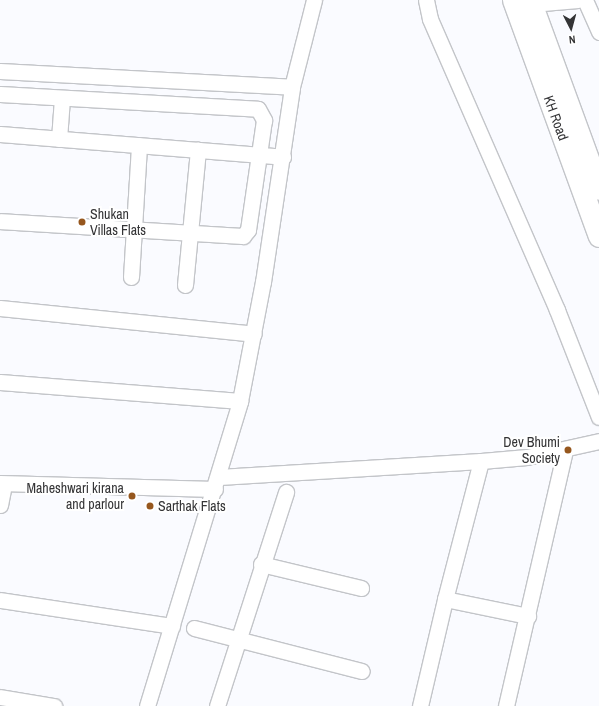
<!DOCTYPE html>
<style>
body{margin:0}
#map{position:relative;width:599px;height:706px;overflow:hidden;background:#fafbff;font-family:"Archivo Narrow",sans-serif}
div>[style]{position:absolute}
.roads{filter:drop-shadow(1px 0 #c3c5c9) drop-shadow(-1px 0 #c3c5c9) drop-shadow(0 1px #c3c5c9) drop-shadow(0 -1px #c3c5c9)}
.street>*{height:15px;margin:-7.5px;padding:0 7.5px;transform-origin:7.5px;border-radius:7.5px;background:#fff}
.secondary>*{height:21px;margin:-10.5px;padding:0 10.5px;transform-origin:10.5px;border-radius:10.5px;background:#fff}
.dots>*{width:11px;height:11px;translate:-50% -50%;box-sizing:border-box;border:2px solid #fff;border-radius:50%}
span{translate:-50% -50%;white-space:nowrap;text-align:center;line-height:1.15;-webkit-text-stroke:4px #fff;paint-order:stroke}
.street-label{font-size:14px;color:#343436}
.poi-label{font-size:14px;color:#343436}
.left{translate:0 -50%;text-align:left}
.right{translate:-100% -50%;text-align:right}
.north{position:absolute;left:551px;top:8px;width:40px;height:40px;-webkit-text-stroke:3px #fff;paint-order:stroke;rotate:174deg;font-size:11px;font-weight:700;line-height:16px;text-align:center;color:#343436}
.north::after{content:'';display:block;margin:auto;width:14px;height:18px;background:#343436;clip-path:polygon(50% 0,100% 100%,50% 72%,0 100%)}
</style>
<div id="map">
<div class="roads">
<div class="street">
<i style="left:426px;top:0;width:19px;rotate:78deg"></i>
<i style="left:430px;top:19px;width:318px;rotate:66.4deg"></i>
<i style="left:557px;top:310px;width:115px;rotate:68.6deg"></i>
<i style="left:585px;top:0;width:35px;rotate:66deg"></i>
<i style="left:531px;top:4px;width:47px;rotate:-4.9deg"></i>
<i style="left:0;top:71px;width:292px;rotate:3.1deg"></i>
<i style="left:0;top:94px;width:258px;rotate:3.3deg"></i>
<i style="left:258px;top:109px;width:13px;rotate:61deg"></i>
<i style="left:264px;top:120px;width:111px;rotate:98.3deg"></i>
<i style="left:248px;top:230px;width:8px;rotate:130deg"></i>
<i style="left:243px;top:236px;width:243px;rotate:-176.5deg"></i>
<i style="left:0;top:134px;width:284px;rotate:4.6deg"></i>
<i style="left:59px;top:139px;width:41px;rotate:-85.8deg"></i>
<i style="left:131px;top:277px;width:132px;rotate:-86.5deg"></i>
<i style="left:185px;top:285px;width:136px;rotate:-84.5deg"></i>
<i style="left:0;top:308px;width:255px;rotate:5.8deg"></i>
<i style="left:0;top:382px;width:241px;rotate:4.5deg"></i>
<i style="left:481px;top:461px;width:143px;rotate:104.6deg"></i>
<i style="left:445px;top:599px;width:85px;rotate:11.6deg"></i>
<i style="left:219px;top:477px;width:262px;rotate:-3.5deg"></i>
<i style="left:481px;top:461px;width:46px;rotate:-5deg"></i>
<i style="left:527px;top:457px;width:74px;rotate:-12.5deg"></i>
<i style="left:0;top:483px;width:215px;rotate:1.6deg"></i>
<i style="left:0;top:505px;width:21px;rotate:-79deg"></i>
<i style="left:261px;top:564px;width:103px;rotate:13.5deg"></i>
<i style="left:0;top:600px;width:174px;rotate:8.6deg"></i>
<i style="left:194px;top:628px;width:173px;rotate:14.4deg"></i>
<i style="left:0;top:697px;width:55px;rotate:9.5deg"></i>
<i style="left:147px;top:706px;width:319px;rotate:-73deg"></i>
<i style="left:240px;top:401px;width:121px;rotate:-79.1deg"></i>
<i style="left:263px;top:282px;width:197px;rotate:-81.5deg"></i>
<i style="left:292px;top:87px;width:90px;rotate:-75.8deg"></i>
<i style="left:217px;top:706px;width:225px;rotate:-72.1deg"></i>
<i style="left:420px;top:706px;width:110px;rotate:-76.8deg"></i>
<i style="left:506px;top:706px;width:263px;rotate:-77deg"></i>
</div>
<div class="secondary">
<i style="left:513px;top:0;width:251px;rotate:70deg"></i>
<i style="left:530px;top:0;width:201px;rotate:69.9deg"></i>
</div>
</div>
<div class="dots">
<i style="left:82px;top:222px;background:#96571e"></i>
<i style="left:568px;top:450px;background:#96571e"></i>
<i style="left:132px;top:496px;background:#96571e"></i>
<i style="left:150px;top:506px;background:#96571e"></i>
</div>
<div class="street-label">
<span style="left:556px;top:118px;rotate:70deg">KH Road</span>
</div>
<div class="poi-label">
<span class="left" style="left:90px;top:222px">Shukan<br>Villas Flats</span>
<span class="right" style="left:560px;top:450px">Dev Bhumi<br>Society</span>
<span class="right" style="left:124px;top:496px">Maheshwari kirana<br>and parlour</span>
<span class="left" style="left:158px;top:506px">Sarthak Flats</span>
</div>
<div class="north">N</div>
</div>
